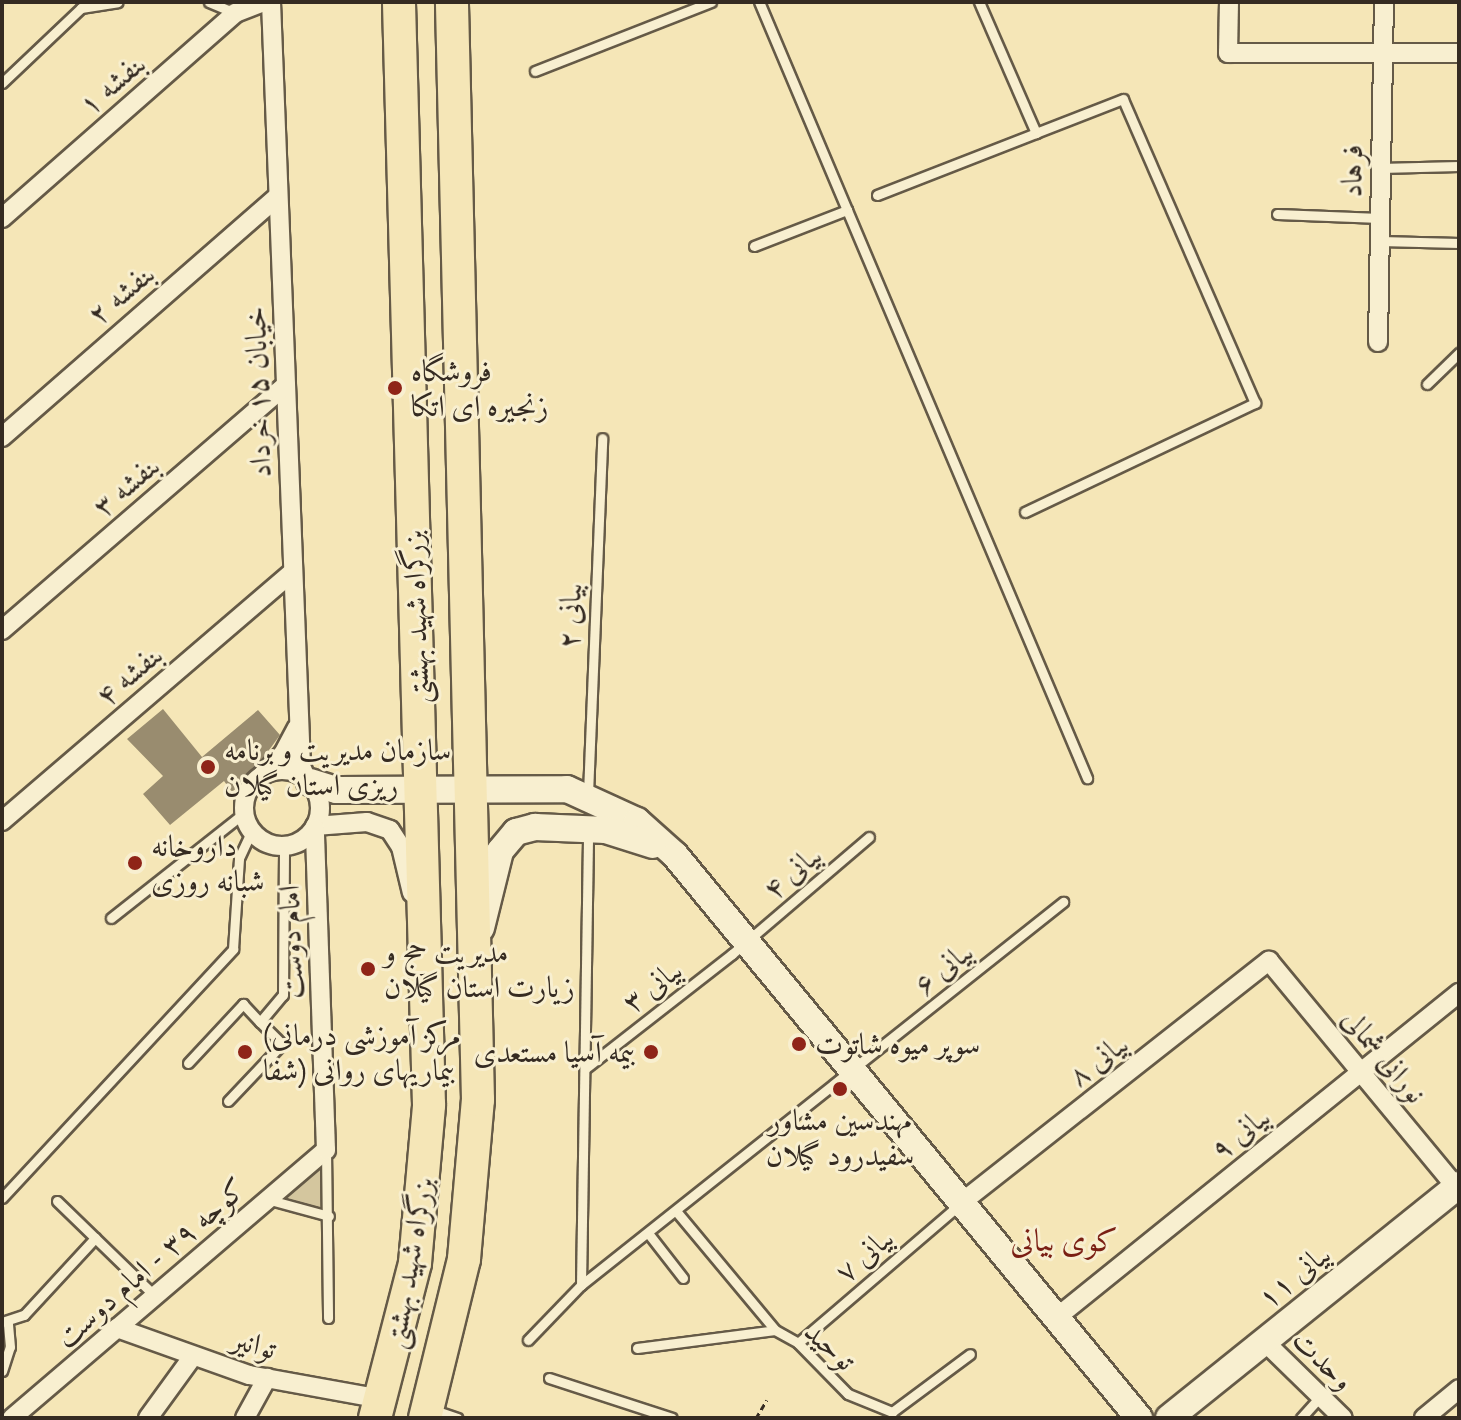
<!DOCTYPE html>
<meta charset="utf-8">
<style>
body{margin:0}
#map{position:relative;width:1461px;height:1420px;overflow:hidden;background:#f5e6b7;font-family:"IM FELL Great Primer",Amiri,serif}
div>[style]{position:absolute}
.green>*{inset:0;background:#d4c69e}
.building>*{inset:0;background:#998c6f}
.path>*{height:3px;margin-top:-1.5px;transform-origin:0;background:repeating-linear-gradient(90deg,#352b22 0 6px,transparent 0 10px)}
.roads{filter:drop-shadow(2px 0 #655a47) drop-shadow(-2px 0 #655a47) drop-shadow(0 2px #655a47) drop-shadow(0 -2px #655a47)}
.lane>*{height:9px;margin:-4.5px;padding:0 4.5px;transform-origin:4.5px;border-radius:4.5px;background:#f8efd0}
.street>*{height:18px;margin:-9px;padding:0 9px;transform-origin:9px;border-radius:9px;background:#f8efd0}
.street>.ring{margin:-9px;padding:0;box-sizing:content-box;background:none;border:18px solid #f8efd0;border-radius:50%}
.secondary>*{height:26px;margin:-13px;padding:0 13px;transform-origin:13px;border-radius:13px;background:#f8efd0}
.highway>*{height:32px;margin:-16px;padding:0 16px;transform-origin:16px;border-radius:16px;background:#f5e6b7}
.dots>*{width:22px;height:22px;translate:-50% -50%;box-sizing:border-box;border:4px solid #f8efd0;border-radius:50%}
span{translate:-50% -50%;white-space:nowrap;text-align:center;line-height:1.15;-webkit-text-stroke:6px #f8efd0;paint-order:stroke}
.street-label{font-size:30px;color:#352b22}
.poi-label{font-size:30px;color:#352b22}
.left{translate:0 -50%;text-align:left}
.right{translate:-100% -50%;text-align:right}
.neighbourhood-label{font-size:32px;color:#7a1f14}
.frame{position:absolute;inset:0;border:4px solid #352b22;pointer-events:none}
</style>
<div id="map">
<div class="green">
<i style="clip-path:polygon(322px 1161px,324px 1209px,284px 1197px)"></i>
</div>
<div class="building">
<i style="clip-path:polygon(163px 709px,202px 757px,258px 710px,280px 735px,251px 775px,232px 792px,224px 781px,170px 825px,143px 794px,163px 776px,127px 739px)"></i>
</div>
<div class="path">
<i style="left:756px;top:1418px;width:21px;rotate:-59deg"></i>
</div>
<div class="roads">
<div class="lane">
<i style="left:209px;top:2px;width:28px;rotate:23deg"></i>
<i style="left:535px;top:71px;width:189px;rotate:-21.4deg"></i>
<i style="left:2px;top:83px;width:109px;rotate:-43.5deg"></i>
<i style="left:81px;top:8px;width:37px;rotate:-9deg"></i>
<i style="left:1380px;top:168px;width:79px;rotate:-1.5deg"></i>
<i style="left:877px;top:195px;width:171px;rotate:-21.3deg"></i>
<i style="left:1036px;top:133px;width:143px;rotate:-113.5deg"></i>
<i style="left:847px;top:210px;width:617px;rotate:67.09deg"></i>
<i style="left:1277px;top:214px;width:103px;rotate:2.2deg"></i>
<i style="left:1380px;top:241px;width:79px;rotate:1.5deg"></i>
<i style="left:754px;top:246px;width:100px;rotate:-21.2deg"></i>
<i style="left:847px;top:210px;width:226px;rotate:-112.9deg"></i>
<i style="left:1427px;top:384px;width:45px;rotate:-44.1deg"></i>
<i style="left:1025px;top:512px;width:255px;rotate:-25.4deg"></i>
<i style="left:1255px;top:403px;width:331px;rotate:-113.5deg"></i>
<i style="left:1123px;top:99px;width:93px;rotate:158.7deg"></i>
<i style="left:588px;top:794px;width:356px;rotate:-87.7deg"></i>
<i style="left:111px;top:918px;width:171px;rotate:-38.3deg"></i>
<i style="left:188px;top:1063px;width:81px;rotate:-47deg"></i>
<i style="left:243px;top:1004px;width:25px;rotate:47deg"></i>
<i style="left:586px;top:1068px;width:185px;rotate:-38deg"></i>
<i style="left:732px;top:954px;width:180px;rotate:-40.5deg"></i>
<i style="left:228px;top:1101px;width:79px;rotate:-46.5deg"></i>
<i style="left:282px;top:1044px;width:31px;rotate:-135deg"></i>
<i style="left:260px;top:1022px;width:35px;rotate:-50deg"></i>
<i style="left:283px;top:995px;width:149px;rotate:-89.6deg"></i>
<i style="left:326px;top:1150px;width:168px;rotate:89.3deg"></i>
<i style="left:2px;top:1198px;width:340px;rotate:-47.1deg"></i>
<i style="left:233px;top:949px;width:91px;rotate:-86.2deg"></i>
<i style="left:239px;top:858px;width:31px;rotate:-65deg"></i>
<i style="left:270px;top:1200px;width:61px;rotate:15.2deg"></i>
<i style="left:57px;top:1201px;width:136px;rotate:44.1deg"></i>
<i style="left:676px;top:1211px;width:155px;rotate:50.2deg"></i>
<i style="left:648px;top:1233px;width:57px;rotate:52.1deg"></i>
<i style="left:581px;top:1285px;width:452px;rotate:-89.1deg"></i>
<i style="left:2px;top:1322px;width:23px;rotate:-18deg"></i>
<i style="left:24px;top:1315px;width:105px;rotate:-47.3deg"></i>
<i style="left:528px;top:1340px;width:76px;rotate:-46.1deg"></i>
<i style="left:581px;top:1285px;width:616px;rotate:-38.47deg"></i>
<i style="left:798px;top:1343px;width:212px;rotate:-40.6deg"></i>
<i style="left:637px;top:1348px;width:139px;rotate:-7.4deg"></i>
<i style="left:775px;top:1330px;width:26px;rotate:29deg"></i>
<i style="left:798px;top:1343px;width:71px;rotate:45.6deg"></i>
<i style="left:848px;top:1394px;width:48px;rotate:22.2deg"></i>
<i style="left:892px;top:1412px;width:97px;rotate:-36.6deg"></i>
<i style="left:2px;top:1371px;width:25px;rotate:-72deg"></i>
<i style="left:10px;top:1347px;width:24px;rotate:-95deg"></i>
<i style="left:549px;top:1378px;width:129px;rotate:18deg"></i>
<i style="left:431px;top:1409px;width:28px;rotate:19deg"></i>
<i style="left:1301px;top:1418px;width:28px;rotate:-48deg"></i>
</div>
<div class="street">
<i style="left:271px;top:2px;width:765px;rotate:87.75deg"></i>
<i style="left:301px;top:766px;width:13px;rotate:67deg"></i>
<i style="left:1229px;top:2px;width:51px;rotate:91.1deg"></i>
<i style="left:1228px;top:53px;width:231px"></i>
<i style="left:2px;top:218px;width:310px;rotate:-41.3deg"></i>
<i style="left:235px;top:13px;width:31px;rotate:-21deg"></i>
<i style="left:1378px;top:342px;width:340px;rotate:-89deg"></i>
<i style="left:2px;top:437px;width:366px;rotate:-41.1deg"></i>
<i style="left:2px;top:630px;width:375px;rotate:-40.8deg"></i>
<i class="ring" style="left:244px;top:770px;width:58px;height:58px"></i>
<i style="left:263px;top:774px;width:28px;rotate:-45deg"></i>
<i style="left:283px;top:754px;width:30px;rotate:-62deg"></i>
<i style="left:2px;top:821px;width:383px;rotate:-40.6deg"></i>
<i style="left:315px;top:826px;width:52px;rotate:-4.4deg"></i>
<i style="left:367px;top:822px;width:24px;rotate:19deg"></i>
<i style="left:390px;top:830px;width:20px;rotate:57deg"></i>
<i style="left:401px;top:847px;width:47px;rotate:76.6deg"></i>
<i style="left:961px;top:1203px;width:392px;rotate:-38.2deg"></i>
<i style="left:1269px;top:961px;width:293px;rotate:50.4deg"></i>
<i style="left:1056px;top:1318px;width:518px;rotate:-38.88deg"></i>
<i style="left:117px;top:1328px;width:140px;rotate:19.6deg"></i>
<i style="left:249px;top:1375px;width:134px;rotate:10.3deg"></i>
<i style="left:1264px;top:1341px;width:110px;rotate:44.3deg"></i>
<i style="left:12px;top:1418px;width:413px;rotate:-40.5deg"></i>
<i style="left:326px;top:1150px;width:322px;rotate:-92deg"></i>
<i style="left:148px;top:1418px;width:77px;rotate:-54deg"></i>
<i style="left:245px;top:1418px;width:46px;rotate:-61.2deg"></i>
<i style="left:1424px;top:1418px;width:45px;rotate:-39.6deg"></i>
</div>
<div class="secondary">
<i style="left:310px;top:782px;width:27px;rotate:17deg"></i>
<i style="left:336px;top:790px;width:231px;rotate:-0.2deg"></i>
<i style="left:567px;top:789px;width:77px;rotate:24.6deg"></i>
<i style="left:637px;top:821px;width:51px;rotate:41.8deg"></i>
<i style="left:675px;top:855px;width:730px;rotate:50.51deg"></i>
<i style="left:481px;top:928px;width:79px;rotate:-76.1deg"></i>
<i style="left:500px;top:851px;width:25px;rotate:-50deg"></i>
<i style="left:516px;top:832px;width:20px;rotate:-15deg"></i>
<i style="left:535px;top:827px;width:71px;rotate:2.4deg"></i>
<i style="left:606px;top:830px;width:49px;rotate:17.7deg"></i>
<i style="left:1169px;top:1418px;width:372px;rotate:-38.8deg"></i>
</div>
<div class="highway">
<i style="left:375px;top:1418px;width:160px;rotate:-75.5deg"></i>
<i style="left:415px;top:1263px;width:159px;rotate:-84.9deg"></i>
<i style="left:429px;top:1105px;width:1103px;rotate:-91.56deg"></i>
<i style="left:425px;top:1418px;width:164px;rotate:-76.2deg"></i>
<i style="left:464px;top:1259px;width:160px;rotate:-85deg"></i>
<i style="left:478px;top:1100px;width:1098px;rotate:-91.36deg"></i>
</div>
</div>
<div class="dots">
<i style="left:395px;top:388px;background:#8f2418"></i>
<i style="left:208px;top:767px;background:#8f2418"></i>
<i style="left:135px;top:863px;background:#8f2418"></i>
<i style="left:368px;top:969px;background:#8f2418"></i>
<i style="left:799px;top:1044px;background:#8f2418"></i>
<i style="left:245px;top:1052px;background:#8f2418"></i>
<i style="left:651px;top:1052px;background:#8f2418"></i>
<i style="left:840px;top:1089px;background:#8f2418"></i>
</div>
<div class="street-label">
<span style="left:112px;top:84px;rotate:-41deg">بنفشه ۱</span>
<span style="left:1352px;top:171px;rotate:-89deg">فرهاد</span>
<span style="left:121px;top:294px;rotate:-41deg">بنفشه ۲</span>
<span style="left:258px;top:392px;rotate:-92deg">خیابان ۱۵ خرداد</span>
<span style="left:126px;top:486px;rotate:-41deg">بنفشه ۳</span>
<span style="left:570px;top:616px;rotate:-88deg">بیانی ۲</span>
<span style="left:416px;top:617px;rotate:-92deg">بزرگراه شهید بهشتی</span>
<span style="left:129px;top:675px;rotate:-41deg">بنفشه ۴</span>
<span style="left:792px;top:872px;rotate:-41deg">بیانی ۴</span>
<span style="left:291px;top:942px;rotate:-92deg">امام دوست</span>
<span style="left:943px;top:968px;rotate:-39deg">بیانی ۶</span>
<span style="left:652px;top:986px;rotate:-38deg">بیانی ۳</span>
<span style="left:1384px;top:1056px;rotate:50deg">نورانی شمالی</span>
<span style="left:1098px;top:1060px;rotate:-38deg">بیانی ۸</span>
<span style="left:1240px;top:1133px;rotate:-39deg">بیانی ۹</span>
<span style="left:864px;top:1255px;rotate:-41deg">بیانی ۷</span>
<span style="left:151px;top:1263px;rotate:-41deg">کوچه ۳۹ - امام دوست</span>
<span style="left:409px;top:1263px;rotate:-80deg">بزرگراه شهید بهشتی</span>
<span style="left:1294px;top:1276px;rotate:-39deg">بیانی ۱۱</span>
<span style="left:254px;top:1344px;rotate:15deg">توانیر</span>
<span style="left:830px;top:1346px;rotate:42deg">توحید</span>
<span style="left:1323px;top:1360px;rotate:44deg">وحدت</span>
</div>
<div class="poi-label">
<span class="left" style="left:411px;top:388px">فروشگاه<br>زنجیره ای اتکا</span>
<span class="left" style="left:224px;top:767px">سازمان مدیریت و برنامه<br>ریزی استان گیلان</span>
<span class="left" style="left:151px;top:863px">داروخانه<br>شبانه روزی</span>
<span class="left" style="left:384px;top:969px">مدیریت حج و<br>زیارت استان گیلان</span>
<span class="left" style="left:263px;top:1052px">(مرکز آموزشی درمانی<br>بیماریهای روانی (شفا</span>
<span class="left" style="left:815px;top:1044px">سوپر میوه شاتوت</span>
<span class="right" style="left:635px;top:1052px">بیمه آسیا مستعدی</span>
<span style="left:840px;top:1137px">مهندسین مشاور<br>سفیدرود گیلان</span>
</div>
<div class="neighbourhood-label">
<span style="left:1064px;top:1241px">کوی بیانی</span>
</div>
<div class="frame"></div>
</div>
